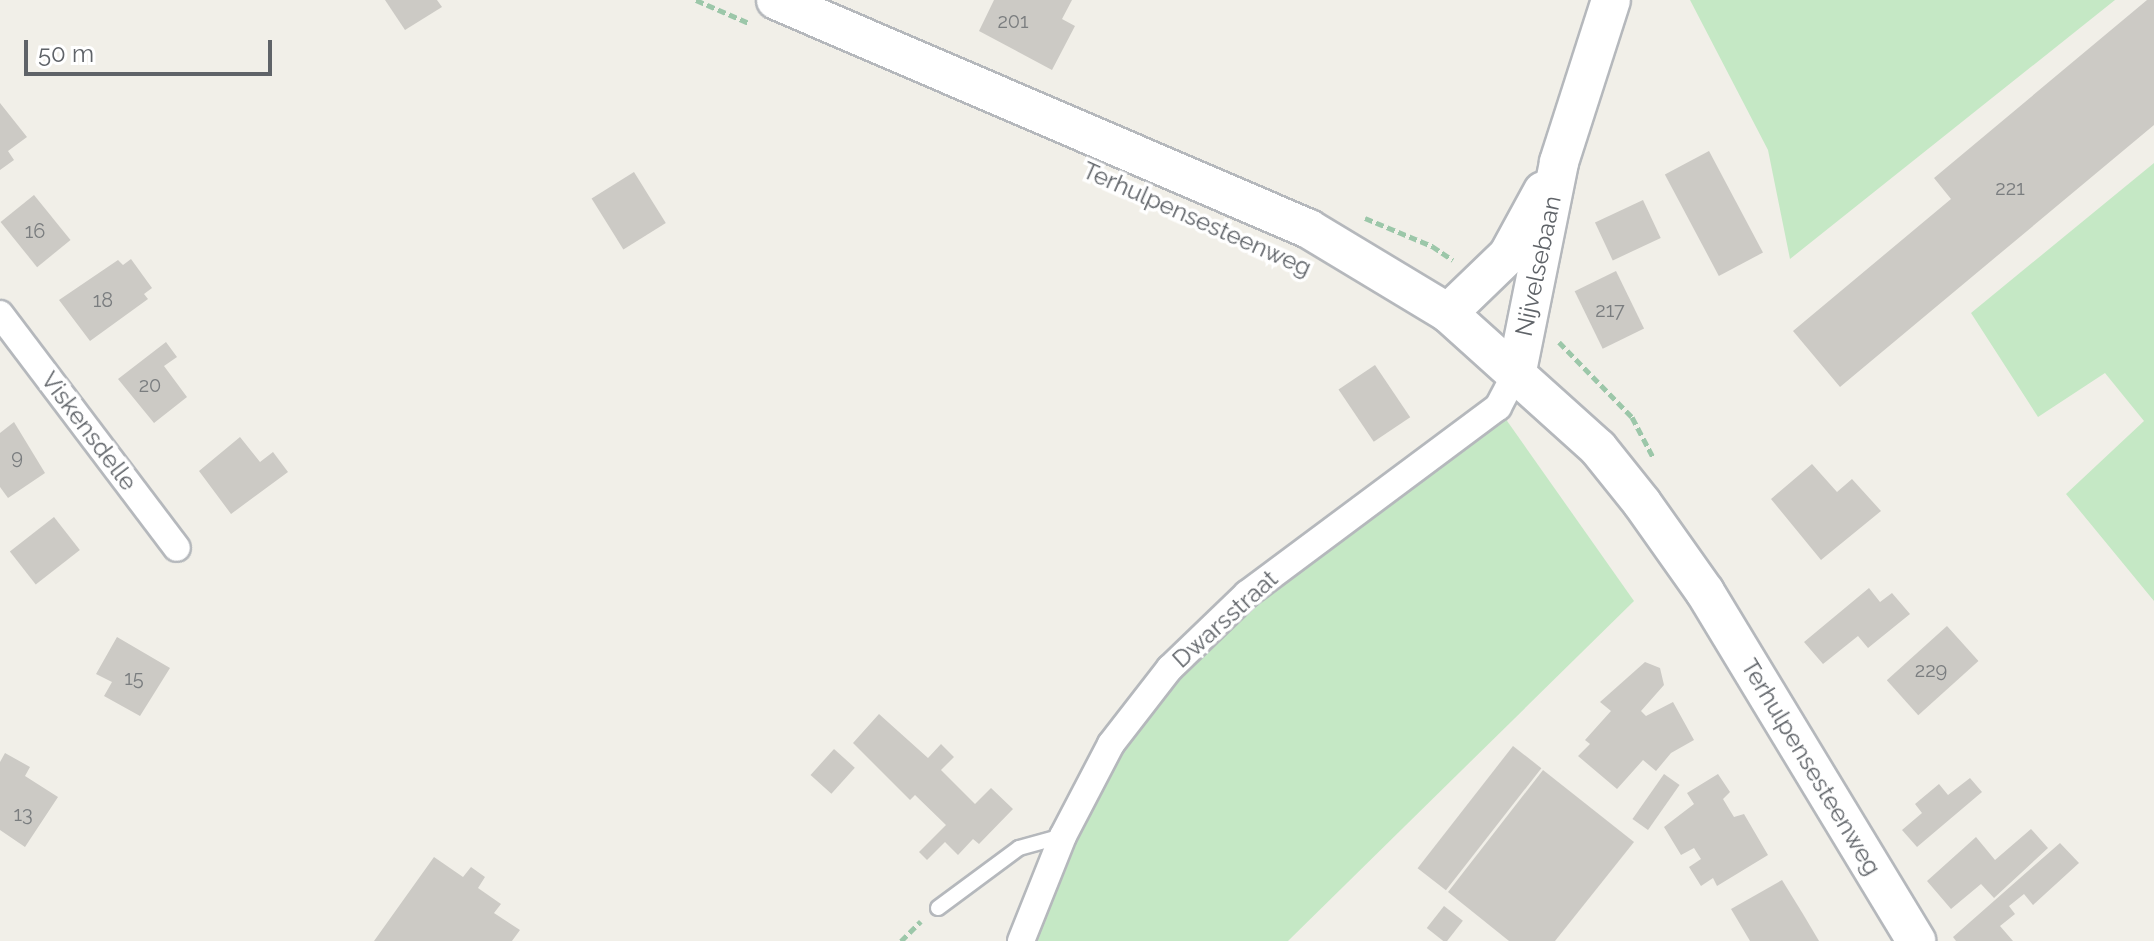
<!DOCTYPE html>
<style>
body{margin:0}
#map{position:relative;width:2154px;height:941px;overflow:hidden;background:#f1efe8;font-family:Raleway,sans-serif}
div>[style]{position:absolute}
.green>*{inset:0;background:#c5e8c5}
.building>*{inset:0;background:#cccac5;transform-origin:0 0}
.path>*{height:5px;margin-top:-2.5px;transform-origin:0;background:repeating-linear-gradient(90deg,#9cc7a9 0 8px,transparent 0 12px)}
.roads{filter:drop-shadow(2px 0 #b5b8bc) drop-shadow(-2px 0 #b5b8bc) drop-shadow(0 2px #b5b8bc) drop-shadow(0 -2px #b5b8bc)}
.service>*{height:14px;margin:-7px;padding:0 7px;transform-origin:7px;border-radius:7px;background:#fff}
.minor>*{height:26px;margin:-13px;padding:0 13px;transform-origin:13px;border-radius:13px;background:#fff}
.secondary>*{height:38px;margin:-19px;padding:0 19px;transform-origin:19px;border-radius:19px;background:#fff}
span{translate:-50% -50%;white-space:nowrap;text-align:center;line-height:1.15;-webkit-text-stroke:7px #fff;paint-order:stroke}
.number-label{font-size:20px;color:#7a7d7f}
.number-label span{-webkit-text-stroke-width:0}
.street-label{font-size:24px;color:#5f6368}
.scale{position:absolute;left:24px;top:40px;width:248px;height:36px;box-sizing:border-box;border:4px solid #5f6368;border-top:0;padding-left:10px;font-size:24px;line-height:28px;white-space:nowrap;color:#5f6368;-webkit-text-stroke:6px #fff;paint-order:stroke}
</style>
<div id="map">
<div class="green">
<i style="clip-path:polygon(1690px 0,2115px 0,1790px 259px,1768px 150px)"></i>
<i style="clip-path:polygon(2154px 163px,2154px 601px,2066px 494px,2144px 421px,2105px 373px,2038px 417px,1971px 313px)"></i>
<i style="clip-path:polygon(1505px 418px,1634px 601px,1288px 941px,1031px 941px,1108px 769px,1195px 658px,1250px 605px)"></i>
</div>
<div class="building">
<i style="clip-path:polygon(385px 0,437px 0,442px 7px,405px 30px)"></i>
<i style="clip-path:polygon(994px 0,1072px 0,1062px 19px,1075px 26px,1052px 70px,979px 31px)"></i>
<i style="clip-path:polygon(2147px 0,2154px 0,2154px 125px,1840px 387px,1793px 331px,1951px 199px,1934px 178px)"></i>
<i style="clip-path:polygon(0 103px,27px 137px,8px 151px,14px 160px,0 170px)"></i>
<i style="left:1709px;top:151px;width:115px;height:50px;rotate:62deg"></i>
<i style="left:634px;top:172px;width:60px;height:50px;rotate:58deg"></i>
<i style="left:34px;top:195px;width:58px;height:43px;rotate:51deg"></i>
<i style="left:1643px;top:200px;width:42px;height:53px;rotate:65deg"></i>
<i style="clip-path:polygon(131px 259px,152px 288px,144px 294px,148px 299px,90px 341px,59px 300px,118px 260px,123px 265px)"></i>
<i style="left:1616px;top:271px;width:64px;height:46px;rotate:64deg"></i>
<i style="clip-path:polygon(166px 342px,177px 357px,164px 366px,187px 397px,154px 423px,118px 379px)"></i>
<i style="left:1375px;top:365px;width:63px;height:44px;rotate:56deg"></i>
<i style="clip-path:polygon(14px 422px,45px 473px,8px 498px,0 487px,0 433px)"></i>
<i style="clip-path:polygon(240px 437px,260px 462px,273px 452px,288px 472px,231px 514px,199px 471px)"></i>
<i style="clip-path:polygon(1812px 464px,1837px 492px,1852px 479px,1881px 511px,1821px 560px,1771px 499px)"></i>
<i style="left:54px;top:517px;width:42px;height:56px;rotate:52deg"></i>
<i style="clip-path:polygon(1869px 588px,1880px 602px,1892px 593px,1910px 614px,1868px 648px,1858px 636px,1823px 664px,1804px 642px)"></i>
<i style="left:1947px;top:626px;width:47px;height:81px;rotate:48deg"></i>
<i style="clip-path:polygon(117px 637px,170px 668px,140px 716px,104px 696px,112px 682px,96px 674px)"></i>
<i style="clip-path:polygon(1645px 662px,1660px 668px,1664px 685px,1641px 711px,1646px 716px,1673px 702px,1694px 740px,1671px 753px,1656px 771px,1643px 760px,1617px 789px,1578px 756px,1590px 744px,1585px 740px,1611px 711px,1600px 702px)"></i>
<i style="clip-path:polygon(879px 714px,928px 758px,941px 744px,954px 757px,941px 770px,975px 804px,991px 788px,1013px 809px,979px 844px,973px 839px,958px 855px,945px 842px,927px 860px,919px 852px,946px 825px,915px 795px,910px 800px,853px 743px)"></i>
<i style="left:1513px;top:746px;width:36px;height:155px;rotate:38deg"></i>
<i style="left:834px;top:749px;width:28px;height:35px;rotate:42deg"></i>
<i style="clip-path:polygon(5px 753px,30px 767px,25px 776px,58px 797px,25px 847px,0 830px,0 762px)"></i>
<i style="clip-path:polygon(1543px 770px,1634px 842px,1555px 941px,1509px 941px,1448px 892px)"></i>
<i style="left:1664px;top:774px;width:19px;height:55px;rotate:35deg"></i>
<i style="clip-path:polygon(1718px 774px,1730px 792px,1723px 799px,1729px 809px,1734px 817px,1744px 814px,1768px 855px,1717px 886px,1713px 878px,1701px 886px,1689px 867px,1701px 859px,1694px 848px,1681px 855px,1664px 827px,1694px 804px,1687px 793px)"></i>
<i style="clip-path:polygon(1970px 778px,1982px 792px,1917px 847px,1902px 830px,1922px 813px,1915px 804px,1939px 784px,1948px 795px)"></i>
<i style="clip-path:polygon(2031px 829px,2048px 848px,1994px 898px,1981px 884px,1951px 909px,1927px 881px,1976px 837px,1995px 860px)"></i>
<i style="clip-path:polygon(2060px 843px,2079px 863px,2033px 905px,2024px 894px,2009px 906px,2015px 914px,2000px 926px,2013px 941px,1956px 941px,1953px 937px)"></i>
<i style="clip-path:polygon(434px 857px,463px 877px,471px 867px,485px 877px,478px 888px,501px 904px,494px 913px,520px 930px,512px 941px,374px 941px)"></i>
<i style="clip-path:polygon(1782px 880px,1803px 914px,1819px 941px,1750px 941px,1731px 909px)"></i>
<i style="left:1444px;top:906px;width:24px;height:28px;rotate:38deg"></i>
</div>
<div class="path">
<i style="left:696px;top:0;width:58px;rotate:23.5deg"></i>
<i style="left:1365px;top:218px;width:73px;rotate:22.7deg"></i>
<i style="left:1432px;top:246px;width:25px;rotate:34deg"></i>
<i style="left:1559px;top:342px;width:105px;rotate:45.8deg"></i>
<i style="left:1632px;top:417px;width:45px;rotate:62.3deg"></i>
<i style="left:901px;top:941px;width:28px;rotate:-45deg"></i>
</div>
<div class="roads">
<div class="service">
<i style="left:938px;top:908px;width:101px;rotate:-36.5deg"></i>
<i style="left:1019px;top:848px;width:46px;rotate:-15.3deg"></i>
</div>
<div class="minor">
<i style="left:0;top:314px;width:293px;rotate:52.9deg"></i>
<i style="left:1021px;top:941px;width:113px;rotate:-68.2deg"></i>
<i style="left:1063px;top:836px;width:104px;rotate:-62.4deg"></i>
<i style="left:1111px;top:744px;width:96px;rotate:-52.2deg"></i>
<i style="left:1170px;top:668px;width:107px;rotate:-43.9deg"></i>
<i style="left:1247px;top:594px;width:313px;rotate:-36.7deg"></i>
<i style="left:1498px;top:407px;width:41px;rotate:-62.2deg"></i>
</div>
<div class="secondary">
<i style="left:776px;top:0;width:580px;rotate:23.25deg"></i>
<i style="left:1309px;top:229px;width:162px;rotate:31.1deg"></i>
<i style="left:1448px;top:313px;width:202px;rotate:42deg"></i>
<i style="left:1598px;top:448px;width:70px;rotate:51.3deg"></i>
<i style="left:1642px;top:503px;width:109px;rotate:54.7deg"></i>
<i style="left:1705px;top:592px;width:408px;rotate:58.8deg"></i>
<i style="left:1448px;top:313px;width:83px;rotate:-44deg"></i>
<i style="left:1508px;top:255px;width:73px;rotate:-61.3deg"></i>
<i style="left:1517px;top:371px;width:213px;rotate:-78.6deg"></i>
<i style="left:1559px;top:162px;width:170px;rotate:-72.2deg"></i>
</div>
</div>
<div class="number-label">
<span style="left:1013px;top:21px">201</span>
<span style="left:2010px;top:188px">221</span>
<span style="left:35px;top:231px">16</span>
<span style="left:103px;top:300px">18</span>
<span style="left:1610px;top:310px">217</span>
<span style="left:150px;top:385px">20</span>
<span style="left:17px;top:457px">9</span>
<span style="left:1931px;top:670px">229</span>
<span style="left:134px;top:678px">15</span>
<span style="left:23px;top:814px">13</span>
</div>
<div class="street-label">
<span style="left:1197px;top:219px;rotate:24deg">Terhulpensesteenweg</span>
<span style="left:1538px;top:266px;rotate:-78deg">Nijvelsebaan</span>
<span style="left:89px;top:431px;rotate:53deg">Viskensdelle</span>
<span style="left:1225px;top:619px;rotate:-42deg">Dwarsstraat</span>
<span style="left:1811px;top:767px;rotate:59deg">Terhulpensesteenweg</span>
</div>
<div class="scale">50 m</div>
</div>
